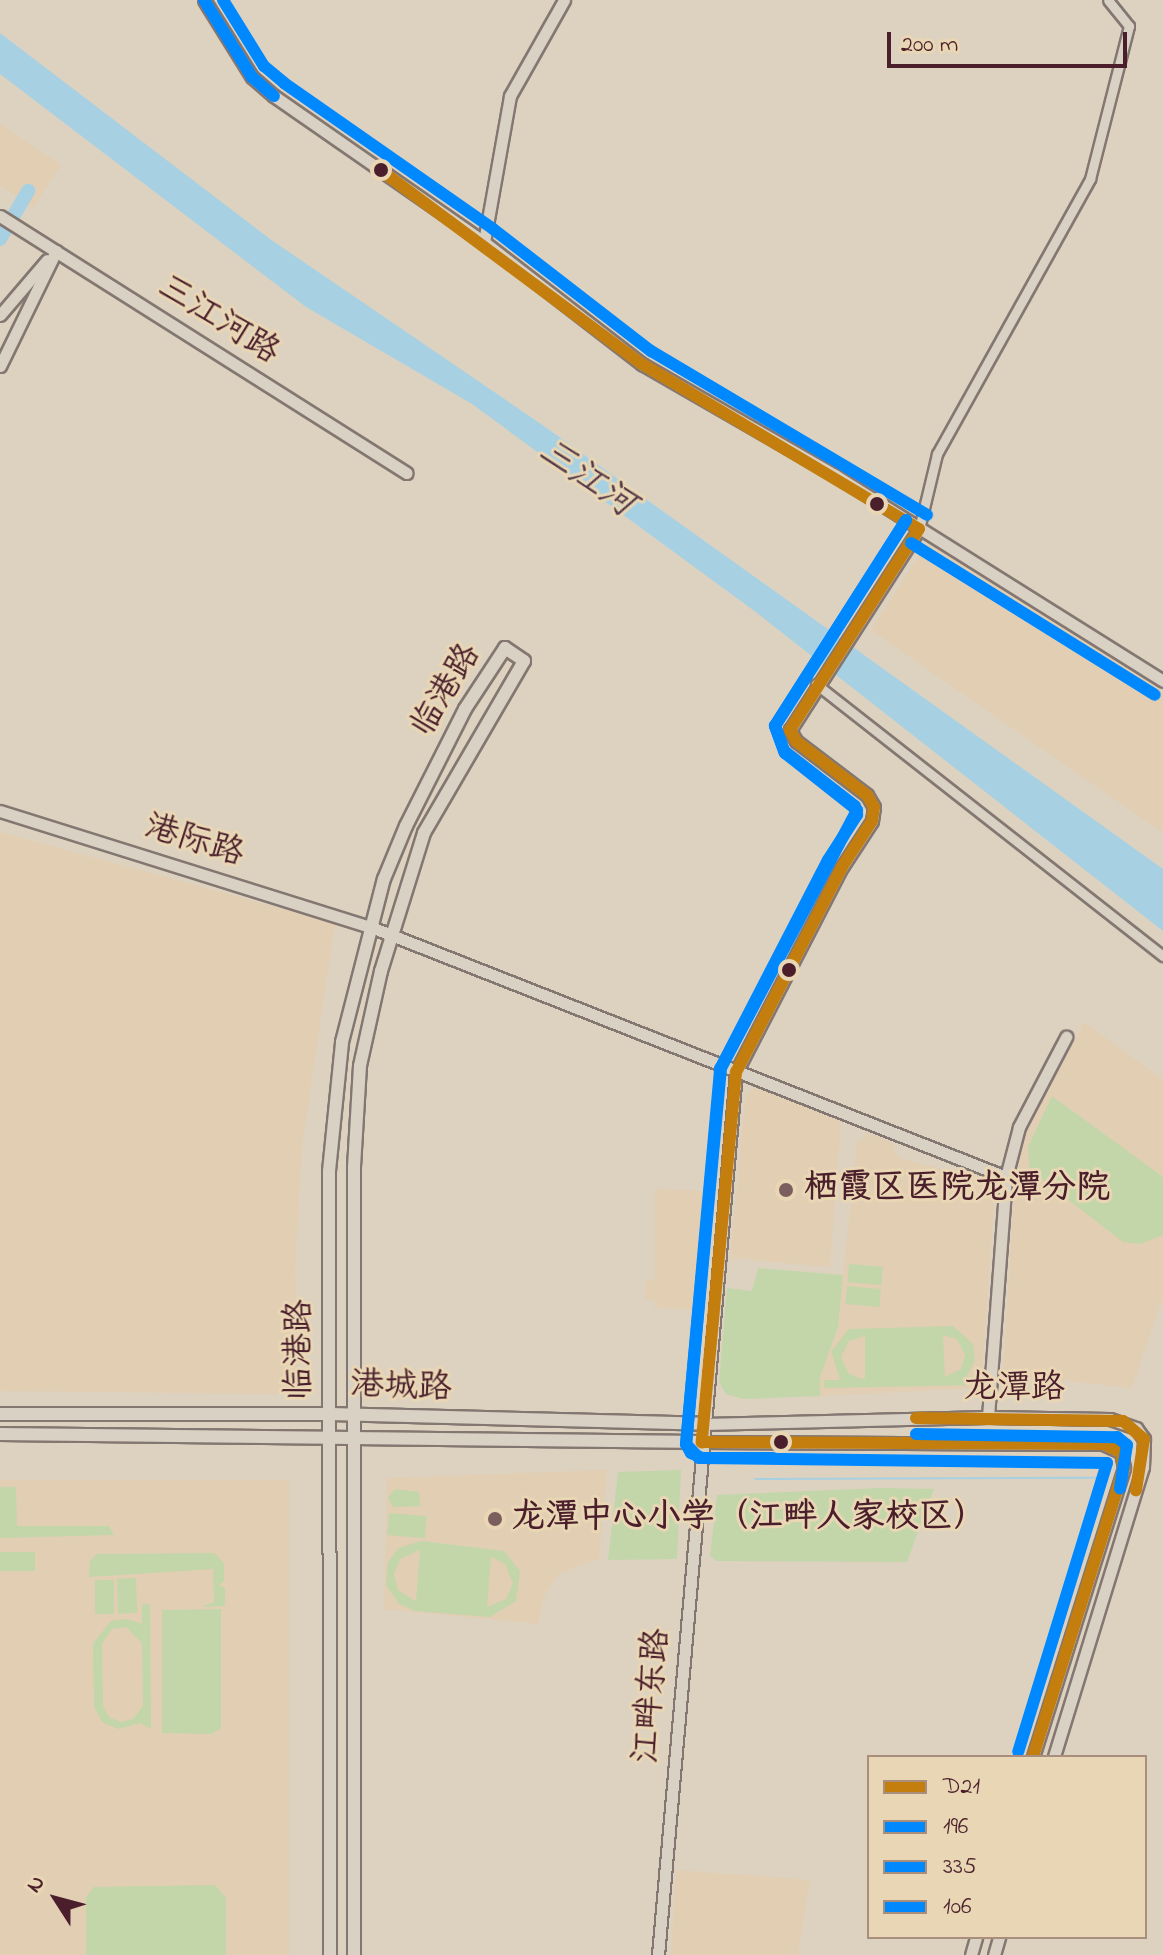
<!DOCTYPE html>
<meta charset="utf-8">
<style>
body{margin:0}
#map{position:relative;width:1163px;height:1955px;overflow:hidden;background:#ddd2c0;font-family:"Indie Flower","LXGW WenKai TC",sans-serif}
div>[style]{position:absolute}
.built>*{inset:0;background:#e2ceb3;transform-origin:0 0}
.green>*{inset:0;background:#c2d6aa;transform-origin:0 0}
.water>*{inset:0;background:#a7d1e2}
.stream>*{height:2px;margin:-1px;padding:0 1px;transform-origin:1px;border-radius:1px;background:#a7d1e2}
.river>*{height:14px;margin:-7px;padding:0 7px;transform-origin:7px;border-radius:7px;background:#a7d1e2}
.roads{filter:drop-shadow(2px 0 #847771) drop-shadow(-2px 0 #847771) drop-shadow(0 2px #847771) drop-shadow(0 -2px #847771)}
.minor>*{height:9px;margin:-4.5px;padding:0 4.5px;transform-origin:4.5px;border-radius:4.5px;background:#d9d1c4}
.tertiary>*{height:11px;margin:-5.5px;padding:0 5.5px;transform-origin:5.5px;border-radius:5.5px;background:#d9d1c4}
.secondary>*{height:12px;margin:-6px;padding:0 6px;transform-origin:6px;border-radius:6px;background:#d9d1c4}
.bus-1>*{height:12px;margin:-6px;padding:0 6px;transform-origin:6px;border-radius:6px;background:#c37e0d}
.bus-2>*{height:12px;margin:-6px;padding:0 6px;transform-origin:6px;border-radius:6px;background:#08f}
.bus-3>*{height:12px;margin:-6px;padding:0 6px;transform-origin:6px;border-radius:6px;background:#08f}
.bus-4>*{height:12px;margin:-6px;padding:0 6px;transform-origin:6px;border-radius:6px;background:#08f}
.dots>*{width:22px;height:22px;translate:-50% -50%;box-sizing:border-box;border:4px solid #e9d6b4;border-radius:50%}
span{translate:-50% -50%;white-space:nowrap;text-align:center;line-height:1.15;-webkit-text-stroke:6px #e9d6b4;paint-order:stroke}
.street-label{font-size:34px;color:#4a1f2b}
.poi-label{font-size:34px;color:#4a1f2b;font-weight:700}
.left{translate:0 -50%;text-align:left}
.water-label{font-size:36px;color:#543a49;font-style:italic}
.legend{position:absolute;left:867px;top:1755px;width:280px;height:184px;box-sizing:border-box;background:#e9d6b4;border:2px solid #a98d7d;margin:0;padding:10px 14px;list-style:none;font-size:24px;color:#4a1f2b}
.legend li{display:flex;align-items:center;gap:16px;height:40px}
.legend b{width:40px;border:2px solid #a98d7d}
.north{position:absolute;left:16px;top:1859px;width:80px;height:80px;-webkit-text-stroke:6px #e9d6b4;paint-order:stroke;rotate:306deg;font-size:22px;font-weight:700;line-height:32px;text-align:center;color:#4a1f2b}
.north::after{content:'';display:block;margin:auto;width:28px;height:36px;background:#4a1f2b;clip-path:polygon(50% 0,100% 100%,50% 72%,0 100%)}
.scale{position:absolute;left:887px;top:32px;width:240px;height:36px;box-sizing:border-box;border:4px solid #4a1f2b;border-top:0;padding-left:10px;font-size:24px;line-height:28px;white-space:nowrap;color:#4a1f2b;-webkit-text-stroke:6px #e9d6b4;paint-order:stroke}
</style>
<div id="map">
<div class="built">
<i style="clip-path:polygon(0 124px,61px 165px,33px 208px,0 186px)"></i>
<i style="clip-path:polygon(927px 543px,1113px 654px,1163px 692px,1163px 833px,871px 630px)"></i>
<i style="clip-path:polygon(0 832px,335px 923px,302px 1146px,295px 1266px,298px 1379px,283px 1394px,0 1391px)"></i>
<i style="clip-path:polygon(1084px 1022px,1163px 1080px,1163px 1296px,1132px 1388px,1003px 1374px,1015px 1180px,1025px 1136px)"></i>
<i style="clip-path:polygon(756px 1088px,841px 1121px,830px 1267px,730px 1258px,746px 1094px)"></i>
<i style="clip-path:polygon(865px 1132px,892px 1143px,899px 1158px,989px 1181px,995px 1187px,981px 1388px,820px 1396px,820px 1377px,838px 1327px,857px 1140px,863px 1140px)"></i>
<i style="clip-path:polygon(655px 1188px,711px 1192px,701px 1310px,654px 1307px,655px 1300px,645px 1299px,647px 1280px,655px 1280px)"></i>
<i style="clip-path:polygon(607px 1470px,599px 1559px,558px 1574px,544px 1597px,538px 1624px,384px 1609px,387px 1478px)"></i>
<i style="left:0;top:1480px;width:289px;height:475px"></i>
<i style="clip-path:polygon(676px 1870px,810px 1880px,798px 1955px,671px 1955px)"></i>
</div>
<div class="green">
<i style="clip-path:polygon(1052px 1096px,1163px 1177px,1163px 1235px,1140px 1244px,1123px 1242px,1030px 1170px,1028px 1147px)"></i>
<i style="left:849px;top:1264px;width:34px;height:18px;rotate:5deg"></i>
<i style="clip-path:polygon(758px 1268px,843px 1275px,838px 1327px,820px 1377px,820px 1396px,743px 1399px,726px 1394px,719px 1382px,727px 1288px,752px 1291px)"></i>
<i style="left:847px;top:1286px;width:34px;height:18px;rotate:5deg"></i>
<i style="clip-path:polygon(evenodd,953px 1326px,973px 1344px,975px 1360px,967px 1376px,976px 1377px,976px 1385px,824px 1388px,824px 1380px,840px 1380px,831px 1351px,849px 1329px,953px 1326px,943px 1335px,957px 1339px,965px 1355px,961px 1369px,945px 1377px,943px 1335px,953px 1326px,865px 1336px,865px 1378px,862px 1379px,849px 1374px,841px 1357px,849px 1341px,865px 1336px)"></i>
<i style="clip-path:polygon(681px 1470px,677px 1559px,608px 1560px,618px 1472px)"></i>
<i style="clip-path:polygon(0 1487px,16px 1487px,17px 1526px,109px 1526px,114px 1535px,0 1538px)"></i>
<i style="clip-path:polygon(881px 1488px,934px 1489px,907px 1562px,717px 1561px,710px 1556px,717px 1495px)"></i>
<i style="clip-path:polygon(395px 1489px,419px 1492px,420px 1506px,393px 1507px,388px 1498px)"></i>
<i style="left:389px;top:1513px;width:38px;height:22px;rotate:5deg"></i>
<i style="clip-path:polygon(evenodd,421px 1541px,504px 1551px,520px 1571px,516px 1601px,490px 1617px,415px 1611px,399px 1604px,386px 1585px,388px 1562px,399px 1548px,421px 1541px,420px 1550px,416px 1600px,415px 1601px,398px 1590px,394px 1574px,400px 1559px,420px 1550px,421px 1541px,491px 1557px,505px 1564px,513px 1583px,506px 1599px,487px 1607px,491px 1557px)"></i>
<i style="left:0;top:1552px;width:35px;height:19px"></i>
<i style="clip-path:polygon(214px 1553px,224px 1563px,224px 1581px,219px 1585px,225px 1588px,225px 1606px,201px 1607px,214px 1602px,213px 1569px,89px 1577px,90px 1561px,97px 1554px)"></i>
<i style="left:136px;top:1578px;width:35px;height:19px;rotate:88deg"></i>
<i style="left:95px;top:1580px;width:19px;height:34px"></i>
<i style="clip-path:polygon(evenodd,142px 1604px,150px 1604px,151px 1729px,140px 1723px,118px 1729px,102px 1722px,94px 1706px,93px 1643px,111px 1621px,127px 1619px,142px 1624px,142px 1604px,126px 1627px,142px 1643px,143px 1706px,133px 1719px,121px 1722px,109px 1717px,103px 1706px,102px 1644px,112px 1629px,126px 1627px)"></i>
<i style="clip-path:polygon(221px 1609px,221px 1728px,212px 1734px,162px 1733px,162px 1610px)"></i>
<i style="clip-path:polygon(215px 1885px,226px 1898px,226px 1955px,86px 1955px,86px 1897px,94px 1887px)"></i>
</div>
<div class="water">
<i style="clip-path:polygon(0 33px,270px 239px,541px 424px,1163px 869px,1163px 931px,753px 610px,472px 404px,306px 307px,0 74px)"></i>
</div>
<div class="stream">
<i style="left:755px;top:1479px;width:344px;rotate:-0.2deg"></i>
</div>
<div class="river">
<i style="left:0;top:239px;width:56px;rotate:-59.7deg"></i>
</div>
<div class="roads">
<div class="minor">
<i style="left:919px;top:529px;width:77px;rotate:-76.5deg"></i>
<i style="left:937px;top:454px;width:315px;rotate:-60.9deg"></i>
<i style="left:1090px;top:179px;width:158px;rotate:-75.7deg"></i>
<i style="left:1129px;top:26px;width:33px;rotate:-129deg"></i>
<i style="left:816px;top:684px;width:441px;rotate:38.1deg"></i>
</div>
<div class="tertiary">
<i style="left:204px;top:0;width:91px;rotate:58.1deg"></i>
<i style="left:252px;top:77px;width:29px;rotate:41deg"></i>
<i style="left:274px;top:96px;width:256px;rotate:34.8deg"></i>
<i style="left:484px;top:242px;width:200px;rotate:37.7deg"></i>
<i style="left:642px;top:364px;width:223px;rotate:29.9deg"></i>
<i style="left:835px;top:475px;width:387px;rotate:32.1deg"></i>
<i style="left:0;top:216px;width:481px;rotate:32.3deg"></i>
<i style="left:484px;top:242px;width:148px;rotate:-79.9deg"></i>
<i style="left:510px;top:96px;width:110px;rotate:-60.6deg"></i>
<i style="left:0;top:315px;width:72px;rotate:-49.5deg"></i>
<i style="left:0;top:366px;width:128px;rotate:-64deg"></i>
<i style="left:0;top:811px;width:389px;rotate:17.4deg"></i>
<i style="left:371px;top:927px;width:682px;rotate:21.49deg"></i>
<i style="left:988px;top:1417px;width:241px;rotate:-85.7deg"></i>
<i style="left:1006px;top:1177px;width:52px;rotate:-75.4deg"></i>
<i style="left:1019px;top:1127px;width:102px;rotate:-62.4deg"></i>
<i style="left:704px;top:1424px;width:284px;rotate:-1.4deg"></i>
<i style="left:988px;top:1417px;width:122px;rotate:0.9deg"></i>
<i style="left:1110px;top:1419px;width:28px;rotate:19deg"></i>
<i style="left:1136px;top:1428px;width:14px;rotate:54deg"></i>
<i style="left:1144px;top:1439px;width:28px;rotate:92deg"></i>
<i style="left:1143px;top:1467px;width:303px;rotate:107.1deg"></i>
<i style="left:702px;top:1442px;width:401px;rotate:0.3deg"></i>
<i style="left:1103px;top:1444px;width:20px;rotate:24deg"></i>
<i style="left:1121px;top:1452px;width:16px;rotate:79deg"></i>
<i style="left:1124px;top:1468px;width:303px;rotate:107.5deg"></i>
<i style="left:658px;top:1955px;width:886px;rotate:-84.95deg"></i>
<i style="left:736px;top:1072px;width:231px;rotate:-62.7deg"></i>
<i style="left:842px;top:867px;width:55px;rotate:-56.9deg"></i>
<i style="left:872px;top:821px;width:14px;rotate:-82deg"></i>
<i style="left:874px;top:807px;width:14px;rotate:-120deg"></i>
<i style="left:867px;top:795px;width:89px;rotate:-142.7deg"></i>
<i style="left:796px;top:741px;width:13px;rotate:-119deg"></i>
<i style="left:790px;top:730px;width:239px;rotate:-57.3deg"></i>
<i style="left:971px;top:1955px;width:19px;rotate:-74deg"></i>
<i style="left:994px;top:1955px;width:19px;rotate:-74deg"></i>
</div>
<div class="secondary">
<i style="left:0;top:1414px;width:330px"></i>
<i style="left:330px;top:1414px;width:374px;rotate:1.5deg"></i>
<i style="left:0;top:1434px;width:702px;rotate:0.65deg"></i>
<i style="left:330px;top:1955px;width:784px;rotate:-90.07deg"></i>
<i style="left:329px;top:1171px;width:130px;rotate:-84.2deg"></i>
<i style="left:342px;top:1042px;width:168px;rotate:-75.6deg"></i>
<i style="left:384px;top:879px;width:57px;rotate:-67.5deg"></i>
<i style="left:406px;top:826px;width:131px;rotate:-63.2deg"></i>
<i style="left:465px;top:709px;width:73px;rotate:-56.7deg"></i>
<i style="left:505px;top:648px;width:23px;rotate:34deg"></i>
<i style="left:524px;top:661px;width:199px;rotate:120.2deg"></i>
<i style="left:424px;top:833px;width:145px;rotate:107.3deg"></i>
<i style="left:381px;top:971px;width:97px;rotate:102.5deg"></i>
<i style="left:360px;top:1066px;width:102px;rotate:93.4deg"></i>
<i style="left:354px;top:1168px;width:787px;rotate:90deg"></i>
</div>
</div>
<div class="bus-1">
<i style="left:379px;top:169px;width:327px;rotate:36.6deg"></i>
<i style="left:642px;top:364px;width:322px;rotate:30.8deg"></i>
<i style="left:919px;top:529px;width:239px;rotate:122.7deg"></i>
<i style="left:790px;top:730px;width:13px;rotate:61deg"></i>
<i style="left:796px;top:741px;width:89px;rotate:37.3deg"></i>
<i style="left:867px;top:795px;width:14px;rotate:60deg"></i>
<i style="left:874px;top:807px;width:14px;rotate:98deg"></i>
<i style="left:872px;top:821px;width:55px;rotate:123.1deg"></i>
<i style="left:842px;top:867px;width:231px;rotate:117.3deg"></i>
<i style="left:736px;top:1072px;width:372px;rotate:95.3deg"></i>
<i style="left:702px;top:1442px;width:401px;rotate:0.3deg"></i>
<i style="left:1103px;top:1444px;width:20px;rotate:24deg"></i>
<i style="left:1121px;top:1452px;width:16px;rotate:79deg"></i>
<i style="left:1124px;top:1468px;width:303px;rotate:107.5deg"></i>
<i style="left:916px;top:1418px;width:207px;rotate:0.8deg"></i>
<i style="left:1123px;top:1421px;width:28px;rotate:41deg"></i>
<i style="left:1144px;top:1439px;width:52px;rotate:98.9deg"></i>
</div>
<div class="bus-2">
<i style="left:906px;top:520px;width:244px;rotate:122.5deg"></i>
<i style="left:775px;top:726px;width:29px;rotate:70deg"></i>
<i style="left:785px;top:753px;width:92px;rotate:38.4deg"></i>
<i style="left:857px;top:810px;width:292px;rotate:117.8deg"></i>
<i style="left:721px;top:1068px;width:378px;rotate:95.3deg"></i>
<i style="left:686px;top:1444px;width:10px;rotate:61deg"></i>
<i style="left:691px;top:1453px;width:12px;rotate:24deg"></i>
<i style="left:702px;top:1458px;width:405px;rotate:0.7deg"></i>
<i style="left:1107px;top:1463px;width:302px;rotate:107.1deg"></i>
<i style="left:911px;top:543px;width:287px;rotate:31.9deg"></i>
<i style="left:916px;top:1434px;width:201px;rotate:0.9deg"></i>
<i style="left:1117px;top:1437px;width:13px;rotate:39deg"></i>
<i style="left:1127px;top:1445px;width:44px;rotate:99.2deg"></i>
</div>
<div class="bus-3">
<i style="left:223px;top:0;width:78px;rotate:58.2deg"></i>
<i style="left:264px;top:66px;width:26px;rotate:40deg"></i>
<i style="left:284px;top:83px;width:255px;rotate:34.9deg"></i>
<i style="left:493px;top:229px;width:200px;rotate:37.7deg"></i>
<i style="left:651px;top:351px;width:321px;rotate:30.7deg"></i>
<i style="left:773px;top:1458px;width:74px;rotate:180deg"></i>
<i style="left:699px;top:1458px;width:19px;rotate:-133deg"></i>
<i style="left:686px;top:1444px;width:377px;rotate:-84.8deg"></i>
<i style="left:720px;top:1069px;width:235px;rotate:-62.7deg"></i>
<i style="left:828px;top:860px;width:54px;rotate:-57.2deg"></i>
<i style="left:857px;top:815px;width:9px;rotate:-103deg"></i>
<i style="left:855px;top:806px;width:90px;rotate:-142.2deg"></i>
<i style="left:784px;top:751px;width:27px;rotate:-110deg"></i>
<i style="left:775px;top:726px;width:244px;rotate:-57.5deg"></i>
</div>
<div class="bus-4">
<i style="left:204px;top:0;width:91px;rotate:58.1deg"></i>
<i style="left:252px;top:77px;width:29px;rotate:41deg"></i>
</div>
<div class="dots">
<i style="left:381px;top:170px;background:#4a1f2b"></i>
<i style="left:877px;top:504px;background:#4a1f2b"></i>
<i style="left:789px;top:970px;background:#4a1f2b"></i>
<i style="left:786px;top:1190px;background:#7d5e5f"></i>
<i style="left:781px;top:1442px;background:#4a1f2b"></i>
<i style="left:495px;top:1519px;background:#7d5e5f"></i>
</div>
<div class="street-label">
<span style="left:218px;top:321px;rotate:32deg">三江河路</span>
<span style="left:447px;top:691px;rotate:-59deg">临港路</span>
<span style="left:194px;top:842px;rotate:17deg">港际路</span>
<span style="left:301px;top:1350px;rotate:-90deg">临港路</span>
<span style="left:401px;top:1388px;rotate:2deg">港城路</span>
<span style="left:1014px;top:1390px">龙潭路</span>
<span style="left:653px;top:1696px;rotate:-85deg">江畔东路</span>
</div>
<div class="poi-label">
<span class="left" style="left:804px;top:1190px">栖霞区医院龙潭分院</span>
<span class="left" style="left:511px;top:1519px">龙潭中心小学（江畔人家校区）</span>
</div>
<div class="water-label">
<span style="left:586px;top:479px;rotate:35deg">三江河</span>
</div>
<ul class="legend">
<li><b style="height:10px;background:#c37e0d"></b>D21</li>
<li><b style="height:10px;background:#08f"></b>196</li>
<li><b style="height:10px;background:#08f"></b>335</li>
<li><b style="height:10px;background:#08f"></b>106</li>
</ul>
<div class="north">N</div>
<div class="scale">200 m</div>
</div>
